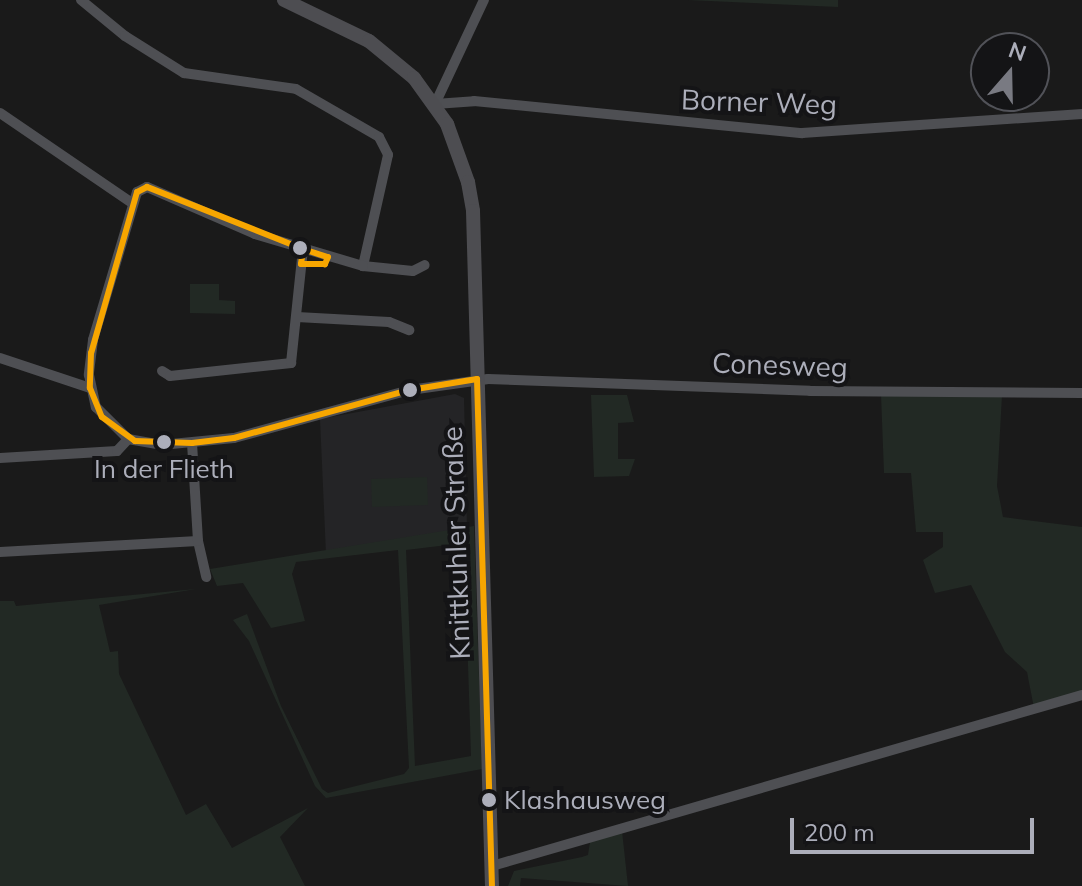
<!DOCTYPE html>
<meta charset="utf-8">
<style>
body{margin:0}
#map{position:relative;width:1082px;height:886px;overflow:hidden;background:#1a1a1a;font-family:Mulish,sans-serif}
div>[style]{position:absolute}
.built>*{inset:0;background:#242426}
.green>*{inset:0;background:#222924;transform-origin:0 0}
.street>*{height:10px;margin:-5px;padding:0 5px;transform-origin:5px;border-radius:5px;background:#4e4f53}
.secondary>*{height:14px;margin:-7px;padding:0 7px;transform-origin:7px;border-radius:7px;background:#4d4d51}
.bus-1>*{height:6px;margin:-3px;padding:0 3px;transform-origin:3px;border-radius:3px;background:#f7a600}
.dots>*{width:22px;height:22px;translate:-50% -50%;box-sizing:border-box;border:4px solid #141416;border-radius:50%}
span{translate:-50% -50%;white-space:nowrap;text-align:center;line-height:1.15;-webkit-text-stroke:8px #141416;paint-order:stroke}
.bus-label{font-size:26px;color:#acaeba}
.left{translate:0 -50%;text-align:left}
.street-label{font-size:28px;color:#acaeba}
.north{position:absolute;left:970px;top:32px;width:80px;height:80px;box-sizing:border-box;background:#141416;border:2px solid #515258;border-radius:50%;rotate:20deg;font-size:22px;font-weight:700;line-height:32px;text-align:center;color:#acaeba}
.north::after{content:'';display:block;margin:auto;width:28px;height:36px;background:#797a82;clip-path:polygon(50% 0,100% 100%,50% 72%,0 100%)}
.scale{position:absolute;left:790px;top:818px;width:244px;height:36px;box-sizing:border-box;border:4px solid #acaeba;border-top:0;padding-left:10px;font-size:24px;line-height:28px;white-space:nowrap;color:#acaeba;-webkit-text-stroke:6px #141416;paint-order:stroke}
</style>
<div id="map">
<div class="built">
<i style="clip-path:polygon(455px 394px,464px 398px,467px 528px,326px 554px,320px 419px)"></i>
</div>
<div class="green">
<i style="clip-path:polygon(688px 0,838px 0,838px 7px)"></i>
<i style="clip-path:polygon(190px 284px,219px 284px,219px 300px,235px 301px,235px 314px,190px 313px)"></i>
<i style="clip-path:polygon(591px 395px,627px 395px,634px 422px,618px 423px,618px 459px,635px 459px,629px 476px,594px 477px)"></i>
<i style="clip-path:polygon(881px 395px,1002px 395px,997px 486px,1003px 517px,1082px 527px,1082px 694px,1034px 708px,1027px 672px,1005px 652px,971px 585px,935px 593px,923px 560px,943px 547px,943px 532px,916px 532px,911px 473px,884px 473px)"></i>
<i style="left:427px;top:477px;width:28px;height:56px;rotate:88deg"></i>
<i style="clip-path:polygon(evenodd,474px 526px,482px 769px,326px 798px,315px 786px,249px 641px,233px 620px,247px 614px,281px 706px,322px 789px,328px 793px,404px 774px,409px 768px,398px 550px,296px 562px,292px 574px,305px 621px,271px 628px,243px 583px,217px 586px,210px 569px,474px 526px,464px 543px,471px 756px,415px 766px,406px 550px,464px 543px)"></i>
<i style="clip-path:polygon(196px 589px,99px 605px,110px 652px,118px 651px,119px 674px,186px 815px,206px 804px,232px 848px,308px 808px,280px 837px,305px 886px,0 886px,0 601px,14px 601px,16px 606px)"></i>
<i style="clip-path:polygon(622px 831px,628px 886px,521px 878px,520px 886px,508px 886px,514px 871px,582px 857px,588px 855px,590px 842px)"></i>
</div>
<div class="street">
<i style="left:81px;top:0;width:57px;rotate:39.3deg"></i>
<i style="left:125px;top:36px;width:70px;rotate:32.1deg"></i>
<i style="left:184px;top:73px;width:113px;rotate:8.1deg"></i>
<i style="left:296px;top:89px;width:96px;rotate:30deg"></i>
<i style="left:379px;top:137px;width:20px;rotate:63deg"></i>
<i style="left:388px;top:155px;width:114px;rotate:102.7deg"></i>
<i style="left:363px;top:266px;width:50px;rotate:5.7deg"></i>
<i style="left:413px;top:271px;width:13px;rotate:-27deg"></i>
<i style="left:435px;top:104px;width:39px;rotate:-4deg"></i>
<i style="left:474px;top:101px;width:330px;rotate:5.6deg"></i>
<i style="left:802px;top:133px;width:281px;rotate:-3.9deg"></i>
<i style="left:435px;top:104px;width:115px;rotate:-64.8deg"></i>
<i style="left:0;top:113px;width:160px;rotate:34.3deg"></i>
<i style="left:363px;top:266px;width:113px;rotate:-163.5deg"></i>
<i style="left:255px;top:234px;width:118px;rotate:-156.5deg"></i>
<i style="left:147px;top:187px;width:11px;rotate:153deg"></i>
<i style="left:137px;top:192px;width:154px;rotate:106.6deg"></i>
<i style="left:93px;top:340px;width:35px;rotate:97deg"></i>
<i style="left:89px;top:375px;width:33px;rotate:78deg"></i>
<i style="left:96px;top:407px;width:45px;rotate:45deg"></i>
<i style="left:128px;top:439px;width:34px;rotate:10deg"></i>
<i style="left:161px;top:445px;width:73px;rotate:-5.5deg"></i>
<i style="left:234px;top:438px;width:182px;rotate:-15.3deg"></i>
<i style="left:410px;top:390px;width:79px;rotate:-8deg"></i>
<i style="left:488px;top:379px;width:322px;rotate:2.1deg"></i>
<i style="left:810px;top:391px;width:272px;rotate:0.4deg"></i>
<i style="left:297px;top:317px;width:92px;rotate:3.1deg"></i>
<i style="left:389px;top:322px;width:22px;rotate:22deg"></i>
<i style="left:0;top:358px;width:95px;rotate:18.4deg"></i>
<i style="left:162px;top:371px;width:9px;rotate:32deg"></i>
<i style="left:170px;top:376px;width:122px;rotate:-6.1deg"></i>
<i style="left:291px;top:363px;width:115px;rotate:-84deg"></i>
<i style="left:0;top:458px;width:117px;rotate:-3.4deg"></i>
<i style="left:117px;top:451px;width:16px;rotate:-47deg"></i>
<i style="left:198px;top:541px;width:37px;rotate:77deg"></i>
<i style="left:0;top:552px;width:198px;rotate:-3.2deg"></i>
<i style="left:198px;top:541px;width:98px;rotate:-93.5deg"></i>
<i style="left:492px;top:866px;width:614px;rotate:-16.16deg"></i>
</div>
<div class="secondary">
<i style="left:284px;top:0;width:94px;rotate:25.8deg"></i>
<i style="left:369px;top:41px;width:58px;rotate:39.4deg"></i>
<i style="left:414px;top:78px;width:57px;rotate:54.3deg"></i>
<i style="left:447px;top:124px;width:62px;rotate:70.1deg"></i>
<i style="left:468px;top:182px;width:29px;rotate:80deg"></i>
<i style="left:473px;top:211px;width:675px;rotate:88.39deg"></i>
</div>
<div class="bus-1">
<i style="left:303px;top:249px;width:26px;rotate:18deg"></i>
<i style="left:328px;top:257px;width:8px;rotate:113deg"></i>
<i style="left:325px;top:264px;width:24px;rotate:180deg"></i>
<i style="left:301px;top:264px;width:15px;rotate:-82deg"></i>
<i style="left:303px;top:249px;width:168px;rotate:-158.3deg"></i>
<i style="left:147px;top:187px;width:11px;rotate:153deg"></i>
<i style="left:137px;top:192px;width:167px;rotate:105.9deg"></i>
<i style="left:91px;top:353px;width:35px;rotate:92deg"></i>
<i style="left:90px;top:388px;width:31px;rotate:68deg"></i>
<i style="left:102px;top:417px;width:41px;rotate:36deg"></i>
<i style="left:135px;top:441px;width:57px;rotate:2deg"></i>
<i style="left:192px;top:443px;width:42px;rotate:-6.8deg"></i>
<i style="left:234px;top:438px;width:182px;rotate:-15.3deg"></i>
<i style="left:410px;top:390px;width:68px;rotate:-9.3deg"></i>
<i style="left:477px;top:379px;width:507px;rotate:88.31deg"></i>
</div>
<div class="dots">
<i style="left:300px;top:248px;background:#acaeba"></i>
<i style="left:410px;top:390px;background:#acaeba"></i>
<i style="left:164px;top:442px;background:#acaeba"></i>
<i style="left:489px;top:800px;background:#acaeba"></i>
</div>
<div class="bus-label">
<span style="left:164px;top:469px">In der Flieth</span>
<span class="left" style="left:504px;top:800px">Klashausweg</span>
</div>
<div class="street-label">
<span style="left:759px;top:102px;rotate:2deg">Borner Weg</span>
<span style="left:780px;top:365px;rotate:2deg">Conesweg</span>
<span style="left:456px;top:543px;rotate:-92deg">Knittkuhler Straße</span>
</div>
<div class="north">N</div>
<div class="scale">200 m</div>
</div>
